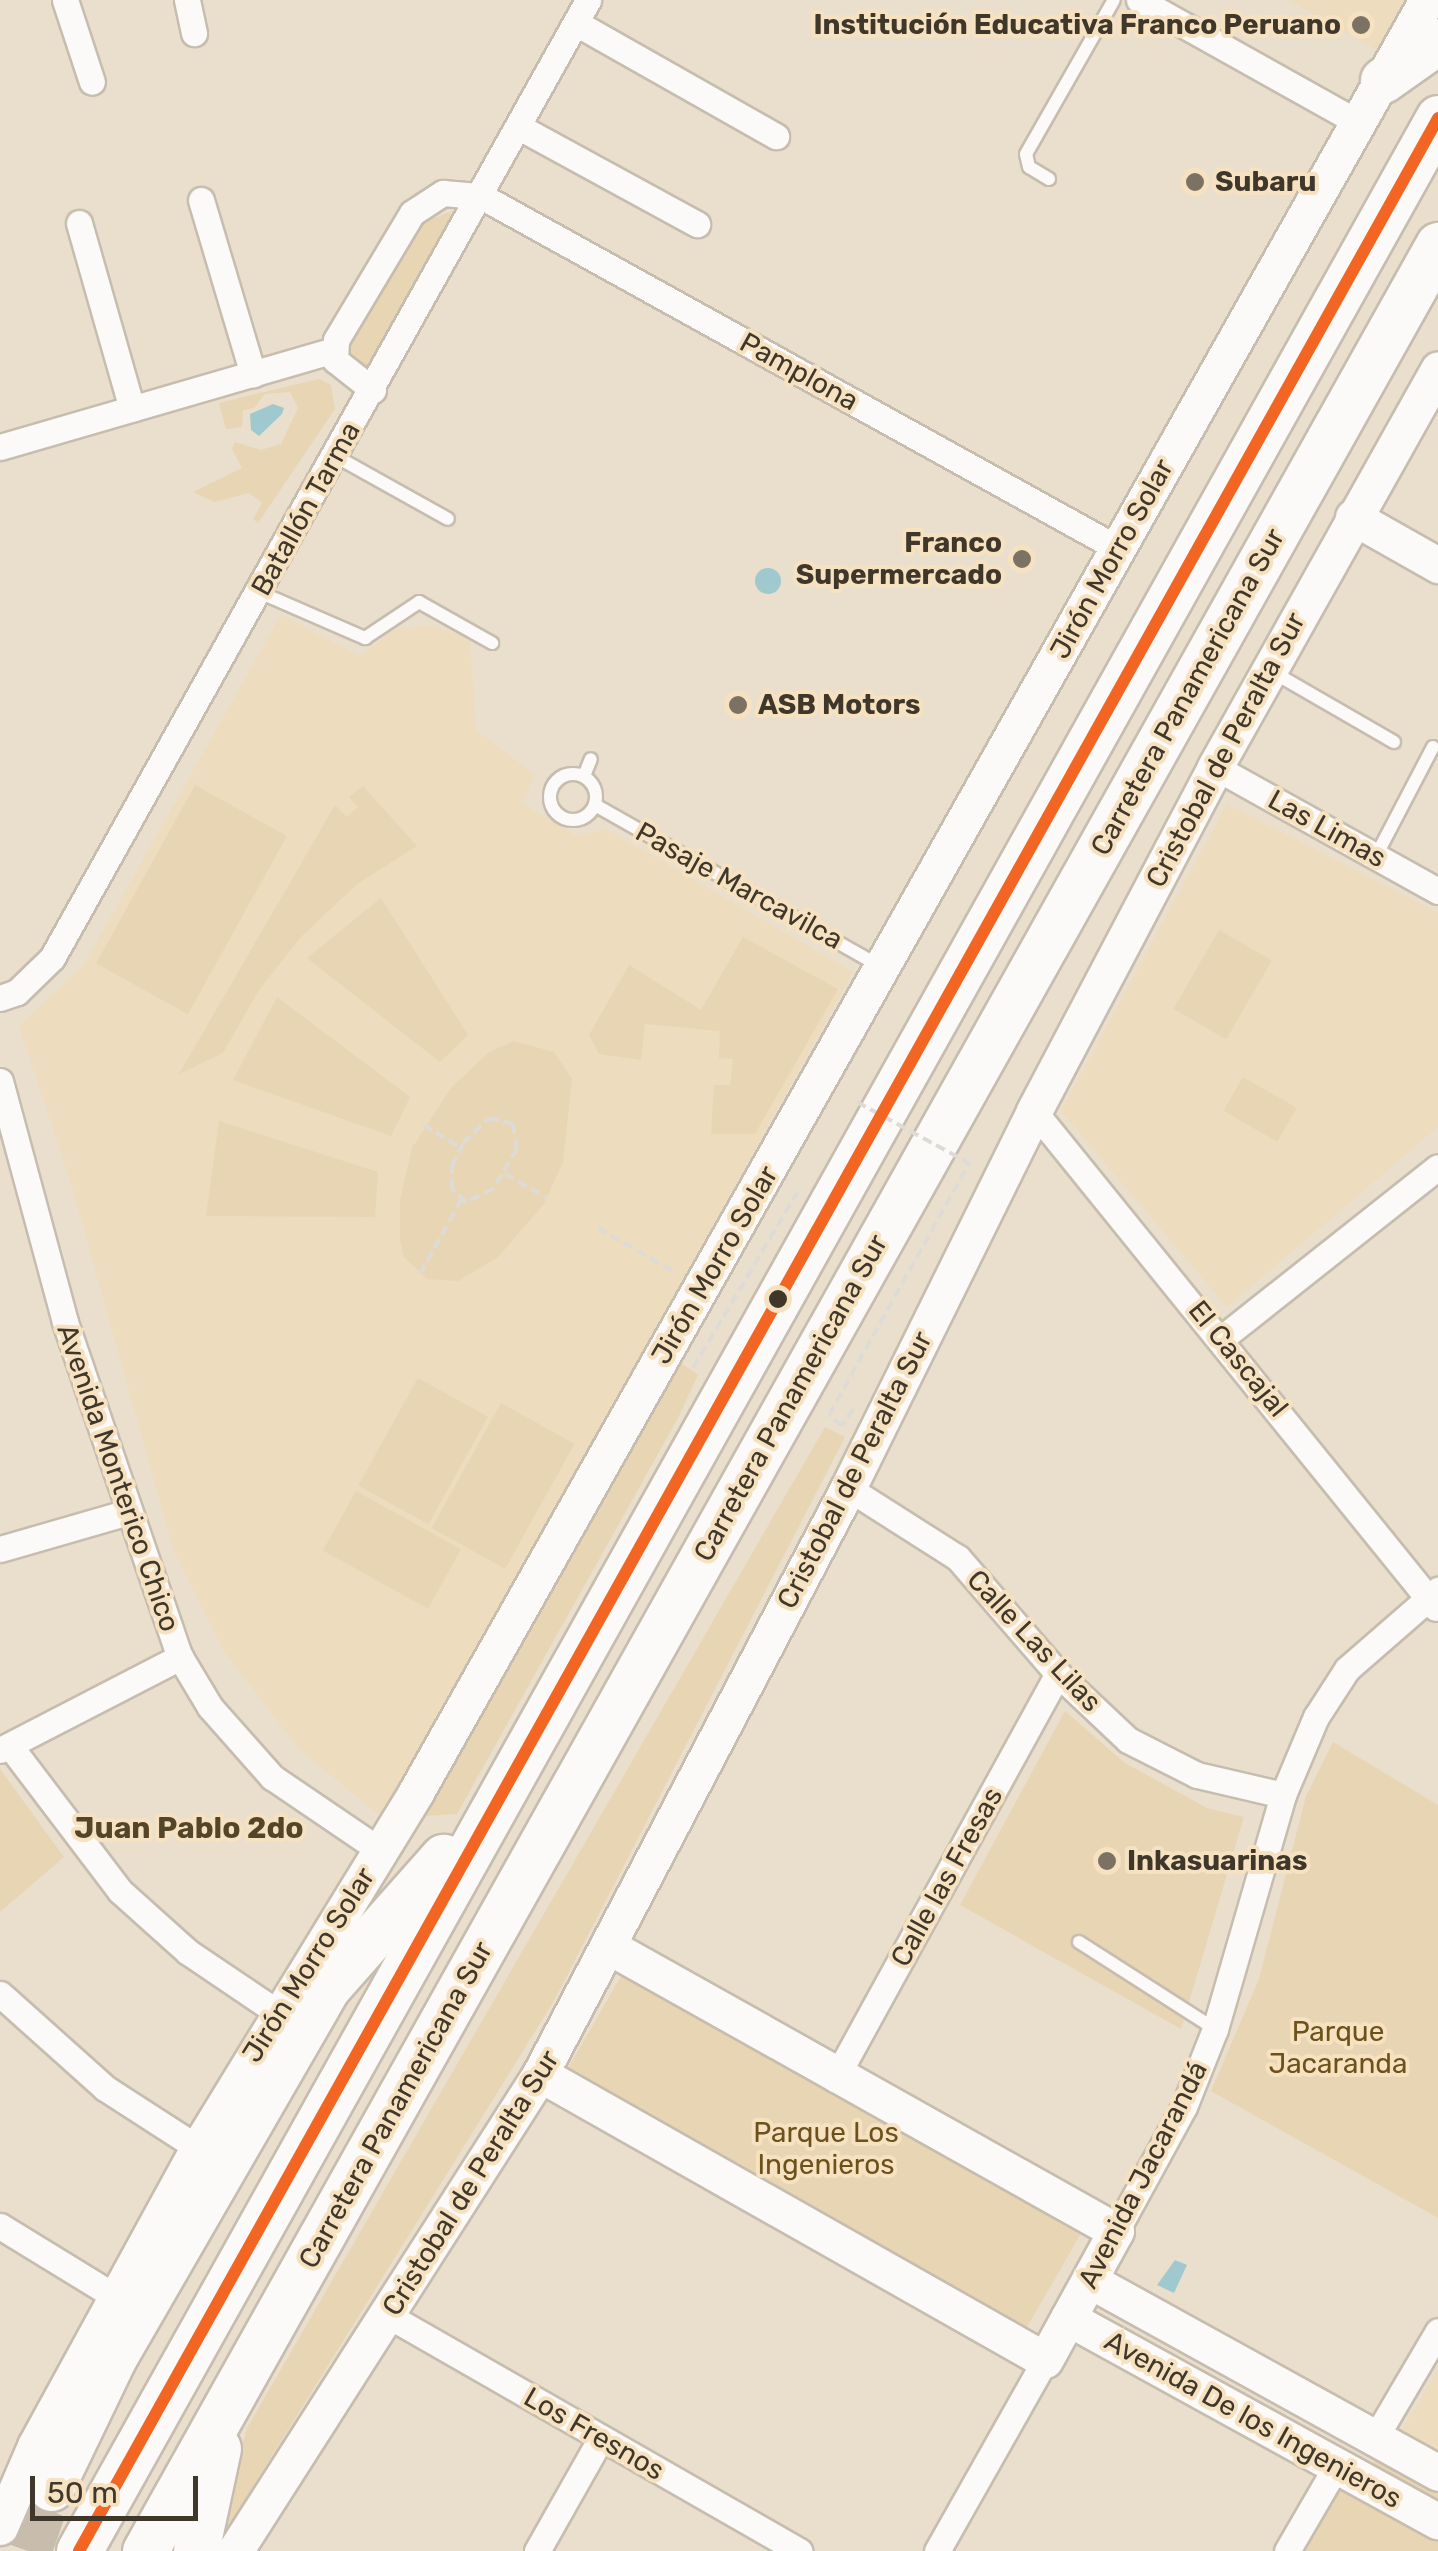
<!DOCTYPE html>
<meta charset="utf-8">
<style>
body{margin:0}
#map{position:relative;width:1438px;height:2551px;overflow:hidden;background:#eadfcd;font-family:Rubik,sans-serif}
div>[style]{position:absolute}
.built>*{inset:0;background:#eddcbe}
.green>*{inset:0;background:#e8d5b3;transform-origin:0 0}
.water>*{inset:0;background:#9fc9ce}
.round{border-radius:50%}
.highway-tunnel>*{height:45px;margin-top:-22.5px;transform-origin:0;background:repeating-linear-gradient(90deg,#c8bdac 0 45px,transparent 0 67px)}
.path>*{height:4px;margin-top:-2px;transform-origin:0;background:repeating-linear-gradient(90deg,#dedbd6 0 10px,transparent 0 15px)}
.roads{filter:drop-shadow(2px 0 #c6bdaf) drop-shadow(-2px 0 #c6bdaf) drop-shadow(0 2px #c6bdaf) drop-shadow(0 -2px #c6bdaf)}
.lane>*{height:12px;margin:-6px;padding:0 6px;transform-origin:6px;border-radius:6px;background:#fcfaf8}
.lane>.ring{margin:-6px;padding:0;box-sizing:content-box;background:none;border:12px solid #fcfaf8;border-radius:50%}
.street>*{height:25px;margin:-12.5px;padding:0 12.5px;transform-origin:12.5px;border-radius:12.5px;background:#fcfaf8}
.secondary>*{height:35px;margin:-17.5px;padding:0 17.5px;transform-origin:17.5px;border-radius:17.5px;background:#fcfaf8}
.highway>*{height:45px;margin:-22.5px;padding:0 22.5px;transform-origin:22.5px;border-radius:22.5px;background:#fcfaf8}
.path-bridge>*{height:4px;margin-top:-2px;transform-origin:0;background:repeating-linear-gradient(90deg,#dedbd6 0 10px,transparent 0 15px)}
.bus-1>*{height:12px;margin:-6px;padding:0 6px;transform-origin:6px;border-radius:6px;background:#f26522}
.dots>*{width:28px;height:28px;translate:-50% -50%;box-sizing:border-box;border:5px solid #f6e2c1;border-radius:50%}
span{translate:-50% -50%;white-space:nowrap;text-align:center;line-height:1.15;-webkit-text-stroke:8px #f6e2c1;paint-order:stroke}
.poi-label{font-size:28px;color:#3f372a;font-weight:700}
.right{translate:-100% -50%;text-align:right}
.left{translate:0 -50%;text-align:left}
.street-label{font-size:28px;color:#3f372a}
.park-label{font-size:28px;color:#6c511b}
.neighbourhood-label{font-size:30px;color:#554528;font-weight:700}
.scale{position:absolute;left:30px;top:2476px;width:168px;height:45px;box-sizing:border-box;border:5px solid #3f372a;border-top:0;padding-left:12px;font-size:30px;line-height:35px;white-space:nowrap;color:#3f372a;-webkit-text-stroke:8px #f6e2c1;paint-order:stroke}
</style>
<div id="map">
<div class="built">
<i style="clip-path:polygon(1288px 0,1404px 0,1377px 50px)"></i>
<i style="clip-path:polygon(281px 615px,360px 656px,393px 630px,429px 625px,470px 638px,476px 730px,535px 775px,522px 803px,577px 836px,606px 829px,853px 972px,384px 1819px,300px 1750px,223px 1650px,174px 1552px,71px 1183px,19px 1026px,83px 966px)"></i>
<i style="clip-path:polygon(1227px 804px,1438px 913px,1438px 1127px,1227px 1307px,1061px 1111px)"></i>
<i style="clip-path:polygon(1438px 2369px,1438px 2450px,1402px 2430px)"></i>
</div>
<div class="green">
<i style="clip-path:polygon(450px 212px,454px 224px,369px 367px,359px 365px,348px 353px,349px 340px,417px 225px)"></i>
<i style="clip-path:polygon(319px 379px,331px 385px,335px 409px,258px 523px,253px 519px,262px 503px,249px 493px,214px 502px,193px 492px,242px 468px,232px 449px,235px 442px,261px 450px,281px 444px,298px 408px,290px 392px,265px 394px,254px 408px,243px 410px,242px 427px,226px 429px,219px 403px)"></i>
<i style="left:195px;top:785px;width:105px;height:204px;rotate:29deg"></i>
<i style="clip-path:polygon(363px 786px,417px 846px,357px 884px,301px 937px,259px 990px,223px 1053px,179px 1074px,335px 805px,347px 817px,358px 807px,349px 797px)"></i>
<i style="clip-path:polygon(381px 898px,468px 1035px,440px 1062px,307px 958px)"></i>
<i style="left:1219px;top:930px;width:61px;height:91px;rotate:30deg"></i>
<i style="clip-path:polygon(743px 937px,838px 989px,755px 1134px,711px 1134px,714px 1085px,730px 1085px,733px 1059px,719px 1058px,720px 1031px,645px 1024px,641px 1060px,599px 1054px,589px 1035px,629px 965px,701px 1010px)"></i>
<i style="clip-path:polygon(277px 997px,410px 1097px,391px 1136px,233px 1080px)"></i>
<i style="clip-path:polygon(514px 1041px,554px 1052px,572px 1079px,563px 1162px,544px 1204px,498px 1257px,458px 1281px,427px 1279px,404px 1257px,400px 1240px,400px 1200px,412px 1148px,451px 1088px,488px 1053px)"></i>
<i style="left:1243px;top:1077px;width:62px;height:39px;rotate:30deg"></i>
<i style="clip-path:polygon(219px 1121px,378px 1172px,375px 1217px,206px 1216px)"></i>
<i style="clip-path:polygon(677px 1360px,698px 1375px,678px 1418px,457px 1814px,424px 1816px)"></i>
<i style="left:418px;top:1378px;width:80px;height:123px;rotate:29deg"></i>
<i style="left:501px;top:1403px;width:84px;height:143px;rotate:29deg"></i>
<i style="clip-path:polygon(825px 1427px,845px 1437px,554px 2001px,213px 2551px,247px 2428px)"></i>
<i style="left:356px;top:1491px;width:120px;height:68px;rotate:29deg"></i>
<i style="clip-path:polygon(1065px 1711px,1125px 1763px,1207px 1808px,1244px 1817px,1181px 2029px,960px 1905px)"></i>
<i style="clip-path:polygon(1333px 1742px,1438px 1805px,1438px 2218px,1211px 2091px,1259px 1979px,1306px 1796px)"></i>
<i style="clip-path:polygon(0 1769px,64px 1857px,0 1912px)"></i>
<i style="left:624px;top:1971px;width:527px;height:111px;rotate:30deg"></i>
<i style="clip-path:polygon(1379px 2451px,1438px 2484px,1438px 2506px,1371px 2469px)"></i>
<i style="clip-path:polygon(1339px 2486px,1438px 2542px,1438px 2551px,1300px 2551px)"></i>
</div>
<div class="water">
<i style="clip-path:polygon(273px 404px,284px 408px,282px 414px,259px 436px,251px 430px,250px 414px)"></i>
<i class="round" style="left:755px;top:568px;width:26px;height:26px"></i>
<i style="clip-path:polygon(1175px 2260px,1187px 2265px,1174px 2293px,1157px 2285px)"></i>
</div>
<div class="highway-tunnel">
<i style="left:29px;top:2551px;width:67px;rotate:-70.8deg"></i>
</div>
<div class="path">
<i style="left:489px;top:1118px;width:25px;rotate:14deg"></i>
<i style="left:513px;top:1124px;width:25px;rotate:81deg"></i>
<i style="left:517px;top:1149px;width:47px;rotate:121deg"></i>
<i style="left:493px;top:1189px;width:30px;rotate:154deg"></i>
<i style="left:466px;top:1202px;width:19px;rotate:-137deg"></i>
<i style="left:452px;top:1189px;width:23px;rotate:-90deg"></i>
<i style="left:452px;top:1166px;width:25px;rotate:-64deg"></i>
<i style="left:463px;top:1143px;width:36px;rotate:-44deg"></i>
<i style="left:423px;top:1125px;width:44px;rotate:31.2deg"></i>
<i style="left:505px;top:1174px;width:48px;rotate:29.7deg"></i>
<i style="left:598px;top:1228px;width:90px;rotate:30deg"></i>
<i style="left:420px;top:1274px;width:85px;rotate:-61deg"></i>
<i style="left:693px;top:1368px;width:204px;rotate:-59.3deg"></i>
<i style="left:853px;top:1409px;width:20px;rotate:123deg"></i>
<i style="left:842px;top:1426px;width:17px;rotate:-140deg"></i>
<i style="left:829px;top:1415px;width:288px;rotate:-60.9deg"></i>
</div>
<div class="roads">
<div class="lane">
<i style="left:1049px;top:179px;width:23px;rotate:-149deg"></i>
<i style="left:1029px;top:167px;width:13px;rotate:-103deg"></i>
<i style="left:1026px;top:154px;width:177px;rotate:-60.3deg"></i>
<i style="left:335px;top:456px;width:129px;rotate:29.1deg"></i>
<i style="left:259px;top:592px;width:116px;rotate:23.5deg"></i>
<i style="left:365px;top:638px;width:65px;rotate:-33.7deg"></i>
<i style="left:419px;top:602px;width:84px;rotate:29.3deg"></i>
<i style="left:1271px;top:671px;width:142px;rotate:30deg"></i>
<i class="ring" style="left:550px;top:774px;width:34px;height:34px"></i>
<i style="left:584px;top:776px;width:18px;rotate:-68deg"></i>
<i style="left:595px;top:805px;width:327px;rotate:29.5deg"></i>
<i style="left:1376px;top:856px;width:123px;rotate:-62.4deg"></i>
<i style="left:1079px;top:1942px;width:161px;rotate:32.6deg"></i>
</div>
<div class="street">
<i style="left:65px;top:0;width:86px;rotate:71.8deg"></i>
<i style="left:187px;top:0;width:34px;rotate:78deg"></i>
<i style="left:1139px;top:0;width:252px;rotate:29.2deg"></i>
<i style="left:576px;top:23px;width:230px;rotate:29.5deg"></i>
<i style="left:519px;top:127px;width:203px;rotate:28.6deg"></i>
<i style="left:201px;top:200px;width:182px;rotate:73.4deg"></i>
<i style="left:79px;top:223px;width:193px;rotate:74.1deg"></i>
<i style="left:373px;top:390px;width:48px;rotate:-141.7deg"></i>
<i style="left:335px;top:360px;width:20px;rotate:-87deg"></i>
<i style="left:336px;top:340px;width:148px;rotate:-59.1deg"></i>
<i style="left:412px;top:213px;width:37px;rotate:-33deg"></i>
<i style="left:443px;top:193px;width:38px;rotate:5deg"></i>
<i style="left:481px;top:196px;width:727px;rotate:28.96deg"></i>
<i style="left:0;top:447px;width:348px;rotate:-16.2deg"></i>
<i style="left:1215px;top:767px;width:255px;rotate:29.1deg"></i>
<i style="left:0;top:998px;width:18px;rotate:-19deg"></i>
<i style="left:17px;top:992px;width:49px;rotate:-44.2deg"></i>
<i style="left:52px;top:958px;width:1098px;rotate:-60.77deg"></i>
<i style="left:0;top:1081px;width:250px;rotate:74.9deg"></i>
<i style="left:65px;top:1322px;width:354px;rotate:71.1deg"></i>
<i style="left:180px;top:1657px;width:58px;rotate:59deg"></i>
<i style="left:210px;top:1707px;width:94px;rotate:48.5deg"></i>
<i style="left:272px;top:1777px;width:132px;rotate:34.2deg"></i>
<i style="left:1034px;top:1111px;width:639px;rotate:51.03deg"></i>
<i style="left:1222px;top:1338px;width:275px;rotate:-38.4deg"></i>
<i style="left:848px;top:1488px;width:130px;rotate:32.5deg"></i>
<i style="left:958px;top:1558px;width:153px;rotate:49.2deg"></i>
<i style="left:1058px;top:1674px;width:96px;rotate:43.3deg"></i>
<i style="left:1128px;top:1740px;width:77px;rotate:26.9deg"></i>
<i style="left:1197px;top:1775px;width:88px;rotate:13.1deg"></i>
<i style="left:0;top:1549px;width:130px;rotate:-16.1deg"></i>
<i style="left:10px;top:1746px;width:182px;rotate:52.8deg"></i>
<i style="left:120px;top:1891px;width:91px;rotate:41.9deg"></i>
<i style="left:188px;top:1952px;width:107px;rotate:34deg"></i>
<i style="left:0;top:1750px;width:203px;rotate:-27.3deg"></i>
<i style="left:0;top:1994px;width:141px;rotate:41.8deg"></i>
<i style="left:105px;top:2088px;width:111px;rotate:32.8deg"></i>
<i style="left:835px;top:2079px;width:462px;rotate:-61.2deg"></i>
<i style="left:0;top:2226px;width:136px;rotate:31.5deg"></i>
<i style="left:1116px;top:2231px;width:141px;rotate:-61.3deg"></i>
<i style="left:1184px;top:2107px;width:84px;rotate:-68.3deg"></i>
<i style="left:1215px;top:2029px;width:244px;rotate:-73.8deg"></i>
<i style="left:1283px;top:1795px;width:85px;rotate:-67.1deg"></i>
<i style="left:1316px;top:1717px;width:57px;rotate:-57.1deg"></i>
<i style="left:1347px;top:1669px;width:121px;rotate:-41deg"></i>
<i style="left:389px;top:2316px;width:473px;rotate:29.8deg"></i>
<i style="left:1375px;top:2438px;width:124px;rotate:-59.5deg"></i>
<i style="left:537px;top:2551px;width:130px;rotate:-60.5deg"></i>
<i style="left:937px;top:2551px;width:219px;rotate:-60.5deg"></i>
<i style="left:1287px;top:2551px;width:99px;rotate:-59.8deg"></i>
</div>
<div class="secondary">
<i style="left:1353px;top:517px;width:98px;rotate:29.5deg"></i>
<i style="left:540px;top:2074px;width:580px;rotate:29.52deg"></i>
<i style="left:1045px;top:2360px;width:147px;rotate:-61.2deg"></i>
<i style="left:1116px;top:2231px;width:580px;rotate:-150.7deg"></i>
<i style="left:1089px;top:2280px;width:399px;rotate:28.9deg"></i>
<i style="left:1068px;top:2318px;width:422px;rotate:28.8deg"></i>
<i style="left:0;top:2527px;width:88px;rotate:-66.6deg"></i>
<i style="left:35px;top:2446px;width:340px;rotate:-61.3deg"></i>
<i style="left:198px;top:2148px;width:417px;rotate:-58.5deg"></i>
<i style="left:416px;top:1792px;width:2058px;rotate:-60.57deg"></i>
<i style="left:235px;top:2551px;width:566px;rotate:-57.4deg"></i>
<i style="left:540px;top:2074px;width:662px;rotate:-62.27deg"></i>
<i style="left:848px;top:1488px;width:420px;rotate:-63.7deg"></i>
<i style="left:1034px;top:1111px;width:389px;rotate:-62.2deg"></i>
<i style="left:1215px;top:767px;width:456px;rotate:-60.7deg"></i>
</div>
<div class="highway">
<i style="left:1383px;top:80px;width:67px;rotate:-35.3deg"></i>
<i style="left:51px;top:2488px;width:143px;rotate:-64.3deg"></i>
<i style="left:113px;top:2359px;width:430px;rotate:-60deg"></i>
<i style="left:328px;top:1987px;width:174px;rotate:-48.5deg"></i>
<i style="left:79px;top:2551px;width:2787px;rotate:-60.81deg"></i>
<i style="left:145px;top:2551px;width:2644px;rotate:-60.72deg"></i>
<i style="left:196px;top:2551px;width:105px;rotate:-77.9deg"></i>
</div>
</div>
<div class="path-bridge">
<i style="left:857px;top:1102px;width:128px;rotate:28.6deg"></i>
</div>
<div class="bus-1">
<i style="left:79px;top:2551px;width:2787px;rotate:-60.81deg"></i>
</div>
<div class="dots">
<i style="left:1361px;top:25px;background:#7b7263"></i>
<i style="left:1195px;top:182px;background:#7b7263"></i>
<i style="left:1022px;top:559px;background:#7b7263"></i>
<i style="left:738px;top:705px;background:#7b7263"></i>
<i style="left:778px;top:1299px;background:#3f372a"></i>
<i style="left:1107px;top:1861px;background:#7b7263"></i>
</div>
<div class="poi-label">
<span class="right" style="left:1341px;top:25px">Institución Educativa Franco Peruano</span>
<span class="left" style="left:1215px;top:182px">Subaru</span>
<span class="right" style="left:1002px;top:559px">Franco<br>Supermercado</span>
<span class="left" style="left:758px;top:705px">ASB Motors</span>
<span class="left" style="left:1127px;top:1861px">Inkasuarinas</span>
</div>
<div class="street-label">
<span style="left:799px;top:372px;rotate:29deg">Pamplona</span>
<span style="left:306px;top:509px;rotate:-61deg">Batallón Tarma</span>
<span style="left:1112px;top:559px;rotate:-61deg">Jirón Morro Solar</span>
<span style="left:1188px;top:692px;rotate:-61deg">Carretera Panamericana Sur</span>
<span style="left:1226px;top:750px;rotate:-62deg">Cristobal de Peralta Sur</span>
<span style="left:1327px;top:829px;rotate:29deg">Las Limas</span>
<span style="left:739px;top:886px;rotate:29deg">Pasaje Marcavilca</span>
<span style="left:715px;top:1265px;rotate:-60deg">Jirón Morro Solar</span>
<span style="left:1238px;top:1359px;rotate:51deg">El Cascajal</span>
<span style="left:791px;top:1398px;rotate:-61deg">Carretera Panamericana Sur</span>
<span style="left:855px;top:1470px;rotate:-63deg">Cristobal de Peralta Sur</span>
<span style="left:118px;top:1478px;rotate:71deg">Avenida Monterico Chico</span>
<span style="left:1034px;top:1641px;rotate:47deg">Calle Las Lilas</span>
<span style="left:947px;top:1877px;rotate:-61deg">Calle las Fresas</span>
<span style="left:309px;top:1965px;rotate:-58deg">Jirón Morro Solar</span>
<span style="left:396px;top:2105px;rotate:-61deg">Carretera Panamericana Sur</span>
<span style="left:1143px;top:2175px;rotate:-63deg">Avenida Jacarandá</span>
<span style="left:471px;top:2183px;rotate:-58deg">Cristobal de Peralta Sur</span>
<span style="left:1253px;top:2420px;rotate:29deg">Avenida De los Ingenieros</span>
<span style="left:594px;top:2434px;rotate:30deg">Los Fresnos</span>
</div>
<div class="park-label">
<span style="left:1338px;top:2048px">Parque<br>Jacaranda</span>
<span style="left:826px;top:2149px">Parque Los<br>Ingenieros</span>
</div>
<div class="neighbourhood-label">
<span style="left:189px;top:1828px">Juan Pablo 2do</span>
</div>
<div class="scale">50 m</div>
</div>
